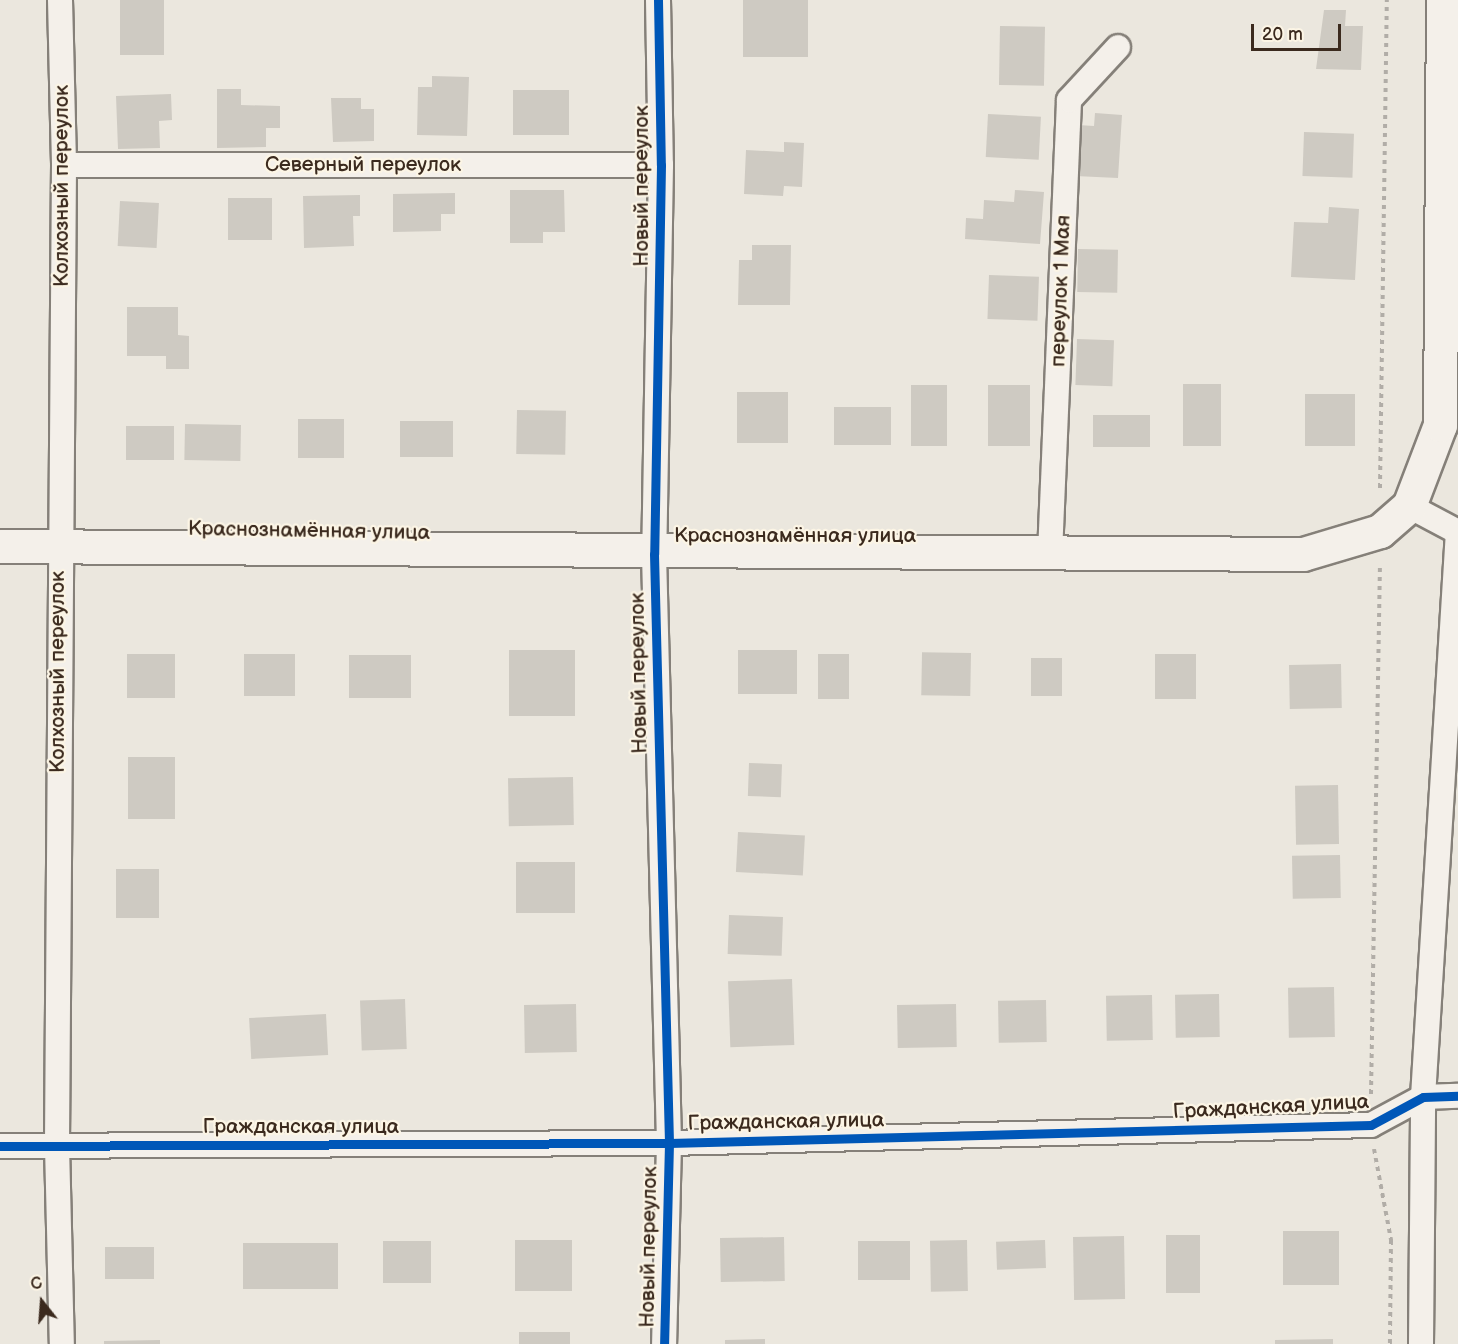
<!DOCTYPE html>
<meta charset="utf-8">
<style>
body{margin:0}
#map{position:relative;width:1458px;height:1344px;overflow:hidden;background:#ebe7de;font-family:"Balsamiq Sans",sans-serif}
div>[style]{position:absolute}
.building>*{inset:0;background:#cecac2;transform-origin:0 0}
.path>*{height:4px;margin-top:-2px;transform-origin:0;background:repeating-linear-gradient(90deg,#b1ada7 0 4.5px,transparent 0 9px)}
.roads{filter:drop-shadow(2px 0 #858079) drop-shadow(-2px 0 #858079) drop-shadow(0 2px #858079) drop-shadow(0 -2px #858079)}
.street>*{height:24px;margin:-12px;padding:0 12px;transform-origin:12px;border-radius:12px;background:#f4f0ea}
.secondary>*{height:33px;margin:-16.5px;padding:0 16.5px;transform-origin:16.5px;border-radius:16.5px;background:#f4f0ea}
.cycleway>*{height:9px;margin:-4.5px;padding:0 4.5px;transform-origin:4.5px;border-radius:4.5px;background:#0057b8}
span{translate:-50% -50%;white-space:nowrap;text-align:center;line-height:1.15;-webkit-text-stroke:4.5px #fcf5e5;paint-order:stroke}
.street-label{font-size:21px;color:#3b2a1e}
.north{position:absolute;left:12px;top:1272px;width:60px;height:60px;-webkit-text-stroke:4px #fcf5e5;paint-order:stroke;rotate:343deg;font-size:16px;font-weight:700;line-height:24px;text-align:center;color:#3b2a1e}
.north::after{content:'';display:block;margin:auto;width:21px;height:27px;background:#3b2a1e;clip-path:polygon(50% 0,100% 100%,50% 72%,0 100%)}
.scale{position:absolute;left:1251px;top:24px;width:90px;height:27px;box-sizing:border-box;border:3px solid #3b2a1e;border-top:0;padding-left:8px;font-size:18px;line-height:21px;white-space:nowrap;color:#3b2a1e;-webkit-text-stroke:4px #fcf5e5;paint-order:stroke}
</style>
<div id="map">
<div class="building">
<i style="left:120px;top:0;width:44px;height:55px"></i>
<i style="left:743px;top:0;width:65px;height:57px"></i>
<i style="clip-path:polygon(1324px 10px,1346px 10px,1345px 26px,1363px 26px,1361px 70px,1316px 69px)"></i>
<i style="left:1000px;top:26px;width:45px;height:59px;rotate:1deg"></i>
<i style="clip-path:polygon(432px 76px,469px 77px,467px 136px,417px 135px,418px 87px,432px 87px)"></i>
<i style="clip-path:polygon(217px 89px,241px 89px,241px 105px,280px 106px,280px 128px,266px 128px,266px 147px,217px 148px)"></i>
<i style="left:569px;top:90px;width:45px;height:56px;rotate:90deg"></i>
<i style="clip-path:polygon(171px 94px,172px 120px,159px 121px,160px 148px,118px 149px,116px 96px)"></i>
<i style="clip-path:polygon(331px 98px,361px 98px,361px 109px,374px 109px,374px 141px,333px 142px)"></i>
<i style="clip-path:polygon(1095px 113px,1122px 115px,1118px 178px,1075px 176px,1078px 125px,1094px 126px)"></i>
<i style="left:988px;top:114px;width:53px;height:43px;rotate:3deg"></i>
<i style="left:1304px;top:132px;width:50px;height:44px;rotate:2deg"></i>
<i style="clip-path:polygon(784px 142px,804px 143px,802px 187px,784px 186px,783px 196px,744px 194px,746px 150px,784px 152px)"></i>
<i style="clip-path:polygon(510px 190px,564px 190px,565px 232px,543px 232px,543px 243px,510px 243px)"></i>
<i style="clip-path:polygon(1015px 190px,1044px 192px,1040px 244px,965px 239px,966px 218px,983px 219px,984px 200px,1014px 202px)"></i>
<i style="clip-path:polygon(455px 193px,455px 214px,441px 214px,441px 231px,393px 232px,393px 194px)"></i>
<i style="clip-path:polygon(360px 195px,360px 216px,353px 216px,354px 246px,304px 248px,303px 196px)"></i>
<i style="left:228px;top:198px;width:44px;height:42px"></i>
<i style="left:120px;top:201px;width:39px;height:45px;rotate:3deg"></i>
<i style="clip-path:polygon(1329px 207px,1359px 209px,1355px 280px,1291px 277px,1294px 222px,1328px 223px)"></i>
<i style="clip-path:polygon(752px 245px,791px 245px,790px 305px,738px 305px,739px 260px,752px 260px)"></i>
<i style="left:1078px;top:249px;width:40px;height:43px;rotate:1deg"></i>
<i style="left:989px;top:275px;width:50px;height:44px;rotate:2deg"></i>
<i style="clip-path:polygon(127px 307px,178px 307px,178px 335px,189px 336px,189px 369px,166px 369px,166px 356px,127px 356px)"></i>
<i style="left:1077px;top:339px;width:37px;height:46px;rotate:2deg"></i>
<i style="left:1183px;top:384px;width:38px;height:62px"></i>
<i style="left:911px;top:385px;width:36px;height:61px"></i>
<i style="left:988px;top:385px;width:42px;height:61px"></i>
<i style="left:737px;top:392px;width:51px;height:51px"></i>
<i style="left:1305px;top:394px;width:50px;height:52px"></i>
<i style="left:834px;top:407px;width:57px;height:38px"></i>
<i style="left:517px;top:410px;width:49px;height:44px;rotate:1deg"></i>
<i style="left:1093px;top:415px;width:57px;height:32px"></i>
<i style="left:298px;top:419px;width:46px;height:39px"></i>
<i style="left:400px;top:421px;width:53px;height:36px"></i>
<i style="left:185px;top:424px;width:56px;height:36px;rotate:1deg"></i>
<i style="left:126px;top:426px;width:48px;height:34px"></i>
<i style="left:575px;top:650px;width:66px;height:66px;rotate:90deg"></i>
<i style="left:738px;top:650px;width:59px;height:44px"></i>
<i style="left:971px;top:653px;width:43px;height:49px;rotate:91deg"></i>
<i style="left:127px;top:654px;width:48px;height:44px"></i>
<i style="left:295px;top:654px;width:42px;height:51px;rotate:90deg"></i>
<i style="left:818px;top:654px;width:31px;height:45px"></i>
<i style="left:1155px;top:654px;width:41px;height:45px"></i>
<i style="left:349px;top:655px;width:62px;height:43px"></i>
<i style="left:1062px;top:658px;width:38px;height:31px;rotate:90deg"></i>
<i style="left:1341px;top:664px;width:44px;height:52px;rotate:89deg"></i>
<i style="left:128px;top:757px;width:47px;height:62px"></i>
<i style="left:749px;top:763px;width:33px;height:33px;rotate:2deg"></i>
<i style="left:573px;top:777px;width:48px;height:65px;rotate:89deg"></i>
<i style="left:1338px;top:785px;width:59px;height:43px;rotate:89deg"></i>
<i style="left:738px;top:832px;width:67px;height:40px;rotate:3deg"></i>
<i style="left:1340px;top:855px;width:43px;height:48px;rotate:89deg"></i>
<i style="left:516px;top:862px;width:59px;height:51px"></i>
<i style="left:116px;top:869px;width:43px;height:49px"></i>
<i style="left:729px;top:915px;width:54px;height:39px;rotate:2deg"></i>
<i style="left:792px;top:979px;width:66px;height:64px;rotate:88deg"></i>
<i style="left:1334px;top:987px;width:50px;height:46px;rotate:89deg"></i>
<i style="left:1219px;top:994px;width:43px;height:44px;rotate:89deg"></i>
<i style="left:1152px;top:995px;width:45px;height:46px;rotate:89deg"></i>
<i style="left:405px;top:999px;width:50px;height:45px;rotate:88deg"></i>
<i style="left:1046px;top:1000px;width:42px;height:48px;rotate:89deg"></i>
<i style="left:576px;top:1004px;width:48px;height:52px;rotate:89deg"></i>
<i style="left:956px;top:1004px;width:43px;height:59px;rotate:89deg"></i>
<i style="left:326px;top:1014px;width:41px;height:77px;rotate:87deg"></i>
<i style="left:1283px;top:1231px;width:56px;height:54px"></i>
<i style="left:1166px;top:1235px;width:34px;height:58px"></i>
<i style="left:1124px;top:1236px;width:63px;height:51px;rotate:89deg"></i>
<i style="left:784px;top:1237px;width:44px;height:64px;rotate:89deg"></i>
<i style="left:572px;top:1240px;width:51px;height:57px;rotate:90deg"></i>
<i style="left:967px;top:1240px;width:51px;height:37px;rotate:89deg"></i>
<i style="left:1045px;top:1240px;width:28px;height:49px;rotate:88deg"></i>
<i style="left:383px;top:1241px;width:48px;height:42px"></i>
<i style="left:910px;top:1241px;width:39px;height:52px;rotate:90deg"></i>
<i style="left:243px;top:1243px;width:95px;height:46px"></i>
<i style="left:154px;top:1247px;width:32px;height:49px;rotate:90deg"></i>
<i style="left:519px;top:1332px;width:51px;height:12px"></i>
<i style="clip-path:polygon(765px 1339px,765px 1344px,725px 1344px,725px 1340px)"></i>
<i style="clip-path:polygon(1333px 1339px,1333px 1344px,1275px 1344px,1275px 1340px)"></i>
<i style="clip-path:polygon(160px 1340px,160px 1344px,104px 1344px,104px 1341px)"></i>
</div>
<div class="path">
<i style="left:1380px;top:488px;width:488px;rotate:-89.2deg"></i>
<i style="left:1371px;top:1094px;width:529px;rotate:-89.03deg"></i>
<i style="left:1374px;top:1149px;width:93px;rotate:79.4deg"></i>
<i style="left:1391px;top:1240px;width:104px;rotate:90.6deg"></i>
</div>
<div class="roads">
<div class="street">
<i style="left:60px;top:0;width:165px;rotate:88.6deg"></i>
<i style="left:64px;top:165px;width:981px;rotate:90.41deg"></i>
<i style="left:57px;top:1146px;width:198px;rotate:88.6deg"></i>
<i style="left:658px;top:0;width:165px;rotate:89deg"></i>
<i style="left:661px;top:165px;width:389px;rotate:91deg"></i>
<i style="left:654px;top:554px;width:589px;rotate:88.54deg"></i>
<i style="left:669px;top:1143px;width:201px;rotate:91.4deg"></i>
<i style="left:64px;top:165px;width:597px"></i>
<i style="left:1409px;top:506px;width:55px;rotate:28deg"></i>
<i style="left:1050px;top:554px;width:454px;rotate:-87.6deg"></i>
<i style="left:1069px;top:100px;width:72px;rotate:-47.2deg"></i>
<i style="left:0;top:1146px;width:669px;rotate:-0.26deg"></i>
<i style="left:669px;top:1143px;width:702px;rotate:-1.47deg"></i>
<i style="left:1371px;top:1125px;width:59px;rotate:-28.3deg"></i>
<i style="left:1423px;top:1097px;width:35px;rotate:-2deg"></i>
<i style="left:1421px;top:1344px;width:247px;rotate:-89.5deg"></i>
<i style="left:1423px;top:1097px;width:566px;rotate:-86.46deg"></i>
</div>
<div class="secondary">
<i style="left:0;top:546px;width:1303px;rotate:0.35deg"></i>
<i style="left:1303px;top:554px;width:80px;rotate:-16.6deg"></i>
<i style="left:1380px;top:531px;width:38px;rotate:-41deg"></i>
<i style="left:1409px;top:506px;width:87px;rotate:-69.1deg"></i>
<i style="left:1440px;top:425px;width:425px;rotate:-89.6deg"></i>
</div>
</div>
<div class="cycleway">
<i style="left:658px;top:0;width:165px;rotate:89deg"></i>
<i style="left:661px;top:165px;width:389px;rotate:91deg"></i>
<i style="left:654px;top:554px;width:589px;rotate:88.54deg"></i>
<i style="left:669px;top:1143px;width:201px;rotate:91.4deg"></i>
<i style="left:0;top:1146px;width:669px;rotate:-0.26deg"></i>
<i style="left:669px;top:1143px;width:702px;rotate:-1.47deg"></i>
<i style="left:1371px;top:1125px;width:59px;rotate:-28.3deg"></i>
<i style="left:1423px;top:1097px;width:35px;rotate:-2deg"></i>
</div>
<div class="street-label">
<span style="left:363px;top:165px">Северный переулок</span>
<span style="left:62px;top:186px;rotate:-90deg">Колхозный переулок</span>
<span style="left:642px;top:186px;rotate:-90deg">Новый переулок</span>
<span style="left:1061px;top:291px;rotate:-88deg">переулок 1 Мая</span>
<span style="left:309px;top:531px;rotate:1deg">Краснознамённая улица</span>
<span style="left:795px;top:536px">Краснознамённая улица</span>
<span style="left:58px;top:672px;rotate:-90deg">Колхозный переулок</span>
<span style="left:639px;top:673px;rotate:-91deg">Новый переулок</span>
<span style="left:1271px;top:1107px;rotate:-3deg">Гражданская улица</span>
<span style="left:786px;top:1122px;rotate:-1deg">Гражданская улица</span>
<span style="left:301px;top:1127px">Гражданская улица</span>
<span style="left:649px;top:1247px;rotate:-89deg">Новый переулок</span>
</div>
<div class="north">С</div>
<div class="scale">20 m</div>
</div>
